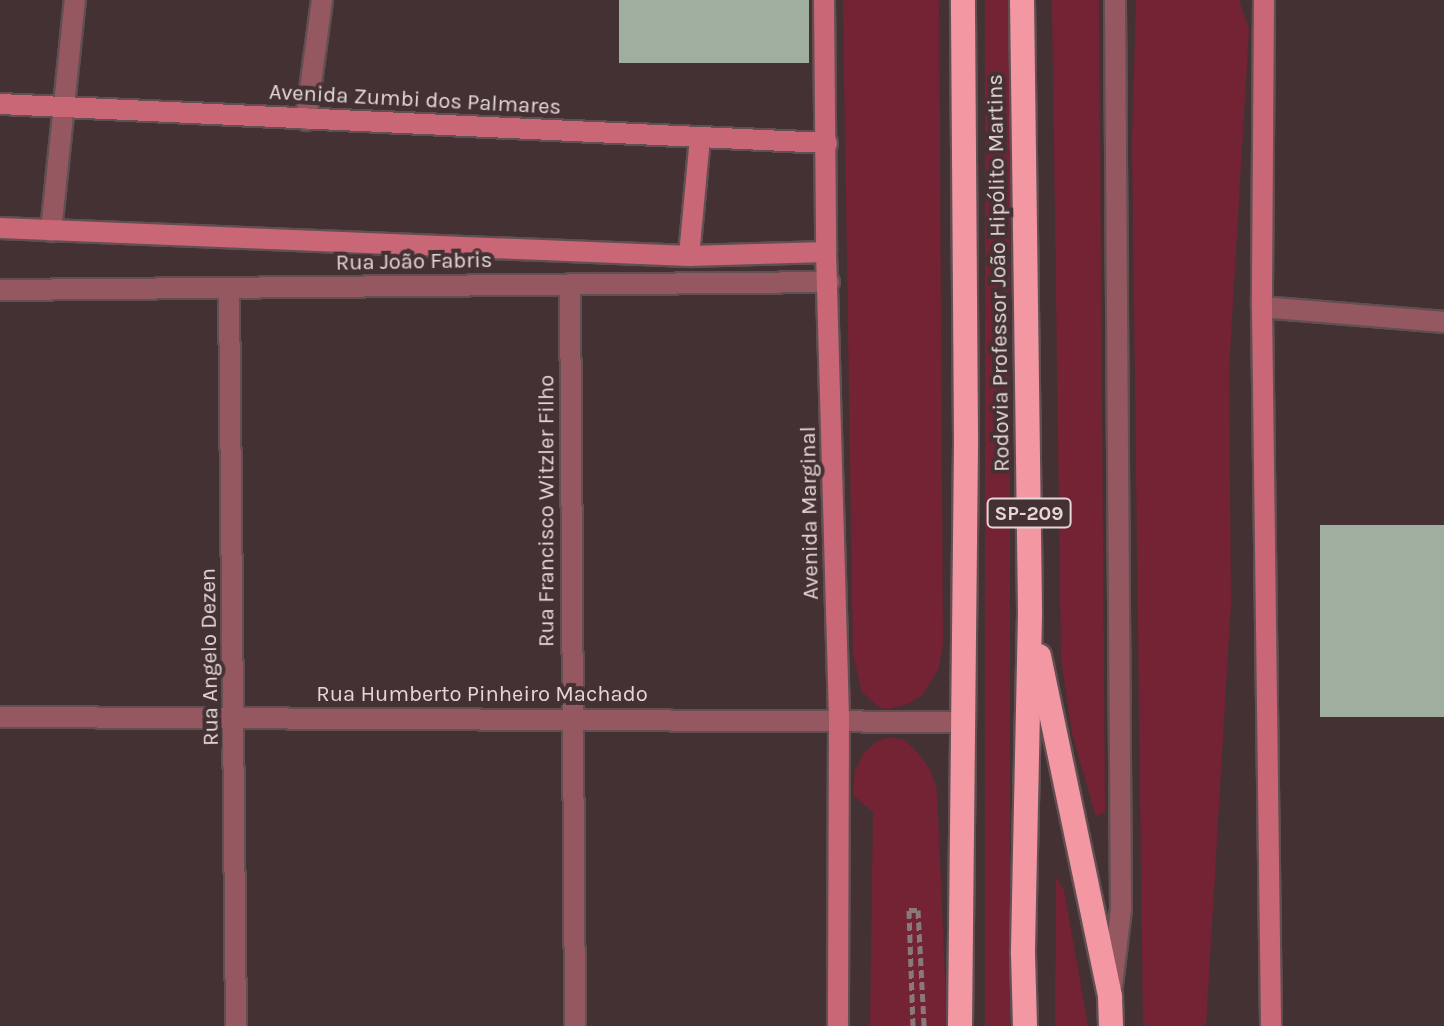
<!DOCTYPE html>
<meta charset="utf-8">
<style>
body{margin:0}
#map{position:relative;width:1444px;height:1026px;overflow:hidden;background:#443133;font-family:Karla,sans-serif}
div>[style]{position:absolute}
.green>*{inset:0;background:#742334;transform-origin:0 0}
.building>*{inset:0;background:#9fae9f;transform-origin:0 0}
.path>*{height:5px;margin-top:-2.5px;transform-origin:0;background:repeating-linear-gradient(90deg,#89797b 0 8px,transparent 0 12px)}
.roads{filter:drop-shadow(2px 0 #614f51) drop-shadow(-2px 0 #614f51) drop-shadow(0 2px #614f51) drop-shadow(0 -2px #614f51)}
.street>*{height:20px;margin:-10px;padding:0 10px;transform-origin:10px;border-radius:10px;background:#965860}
.secondary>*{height:20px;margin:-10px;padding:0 10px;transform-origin:10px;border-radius:10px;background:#ca6776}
.highway>*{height:24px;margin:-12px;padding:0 12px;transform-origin:12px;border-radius:12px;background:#f397a3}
span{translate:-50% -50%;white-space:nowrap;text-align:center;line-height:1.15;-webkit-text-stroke:8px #443133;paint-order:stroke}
.shield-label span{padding:2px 6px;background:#443133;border:2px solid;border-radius:6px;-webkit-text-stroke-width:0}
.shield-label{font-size:20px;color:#e3d7d8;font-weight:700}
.street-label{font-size:22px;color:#e3d7d8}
</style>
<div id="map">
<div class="green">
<i style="clip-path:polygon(843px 0,939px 0,943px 645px,938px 670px,922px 695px,906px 705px,888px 709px,880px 708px,862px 692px,853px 655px)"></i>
<i style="left:985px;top:0;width:25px;height:1026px"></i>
<i style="clip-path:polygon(1052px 0,1099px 0,1105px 812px,1096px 817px,1072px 733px,1061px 658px)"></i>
<i style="clip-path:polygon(1136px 0,1239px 0,1249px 29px,1229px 369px,1231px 601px,1206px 1026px,1143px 1026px,1132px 143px)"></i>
<i style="clip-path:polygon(890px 737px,905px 740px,917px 752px,930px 770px,937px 790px,947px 1026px,870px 1026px,873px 812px,853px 795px,855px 770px,864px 753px,877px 741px)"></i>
<i style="clip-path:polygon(1056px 878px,1064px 890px,1088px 1026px,1055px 1026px)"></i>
</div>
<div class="building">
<i style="left:619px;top:0;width:190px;height:63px"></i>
<i style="left:1320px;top:525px;width:124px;height:192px"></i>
</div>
<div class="path">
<i style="left:913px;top:1026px;width:116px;rotate:-92deg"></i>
<i style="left:909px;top:910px;width:9px"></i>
<i style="left:918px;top:910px;width:116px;rotate:87deg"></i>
</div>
<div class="roads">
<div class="street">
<i style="left:306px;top:120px;width:121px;rotate:-82.4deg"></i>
<i style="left:51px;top:231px;width:232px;rotate:-84.1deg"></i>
<i style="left:570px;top:284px;width:742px;rotate:89.61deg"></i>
<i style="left:229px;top:288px;width:738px;rotate:89.46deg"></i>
<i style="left:0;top:290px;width:829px;rotate:-0.55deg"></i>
<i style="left:1262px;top:307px;width:183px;rotate:4.7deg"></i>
<i style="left:0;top:717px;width:965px;rotate:0.3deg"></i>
<i style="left:1112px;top:985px;width:77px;rotate:-83.2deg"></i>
<i style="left:1121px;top:909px;width:909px;rotate:-90.38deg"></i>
</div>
<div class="secondary">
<i style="left:824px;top:0;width:252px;rotate:89.5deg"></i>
<i style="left:826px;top:252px;width:469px;rotate:88.4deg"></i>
<i style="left:839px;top:721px;width:305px;rotate:90.2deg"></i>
<i style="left:1264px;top:0;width:307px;rotate:90.4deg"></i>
<i style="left:1262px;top:307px;width:719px;rotate:89.28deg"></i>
<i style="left:0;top:104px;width:828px;rotate:2.7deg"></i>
<i style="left:0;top:228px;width:690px;rotate:2.33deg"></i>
<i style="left:689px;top:256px;width:137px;rotate:-1.7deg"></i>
<i style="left:689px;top:256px;width:119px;rotate:-84.7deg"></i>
</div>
<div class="highway">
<i style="left:1022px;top:0;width:614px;rotate:89.25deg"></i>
<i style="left:1030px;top:614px;width:340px;rotate:91.2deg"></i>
<i style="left:1023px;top:954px;width:72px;rotate:88.4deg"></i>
<i style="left:1039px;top:656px;width:348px;rotate:78.2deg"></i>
<i style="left:1110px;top:997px;width:29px;rotate:88deg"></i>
<i style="left:960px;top:1026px;width:585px;rotate:-89.41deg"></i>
<i style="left:966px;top:441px;width:441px;rotate:-90.4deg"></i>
</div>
</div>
<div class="shield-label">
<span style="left:1029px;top:513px">SP-209</span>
</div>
<div class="street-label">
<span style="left:415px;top:100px;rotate:3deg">Avenida Zumbi dos Palmares</span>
<span style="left:414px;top:262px;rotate:-1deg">Rua João Fabris</span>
<span style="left:999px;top:273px;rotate:-91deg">Rodovia Professor João Hipólito Martins</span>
<span style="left:547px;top:511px;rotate:-90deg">Rua Francisco Witzler Filho</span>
<span style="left:810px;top:513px;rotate:-91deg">Avenida Marginal</span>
<span style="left:210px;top:657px;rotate:-91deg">Rua Angelo Dezen</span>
<span style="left:482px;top:695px">Rua Humberto Pinheiro Machado</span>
</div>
</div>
